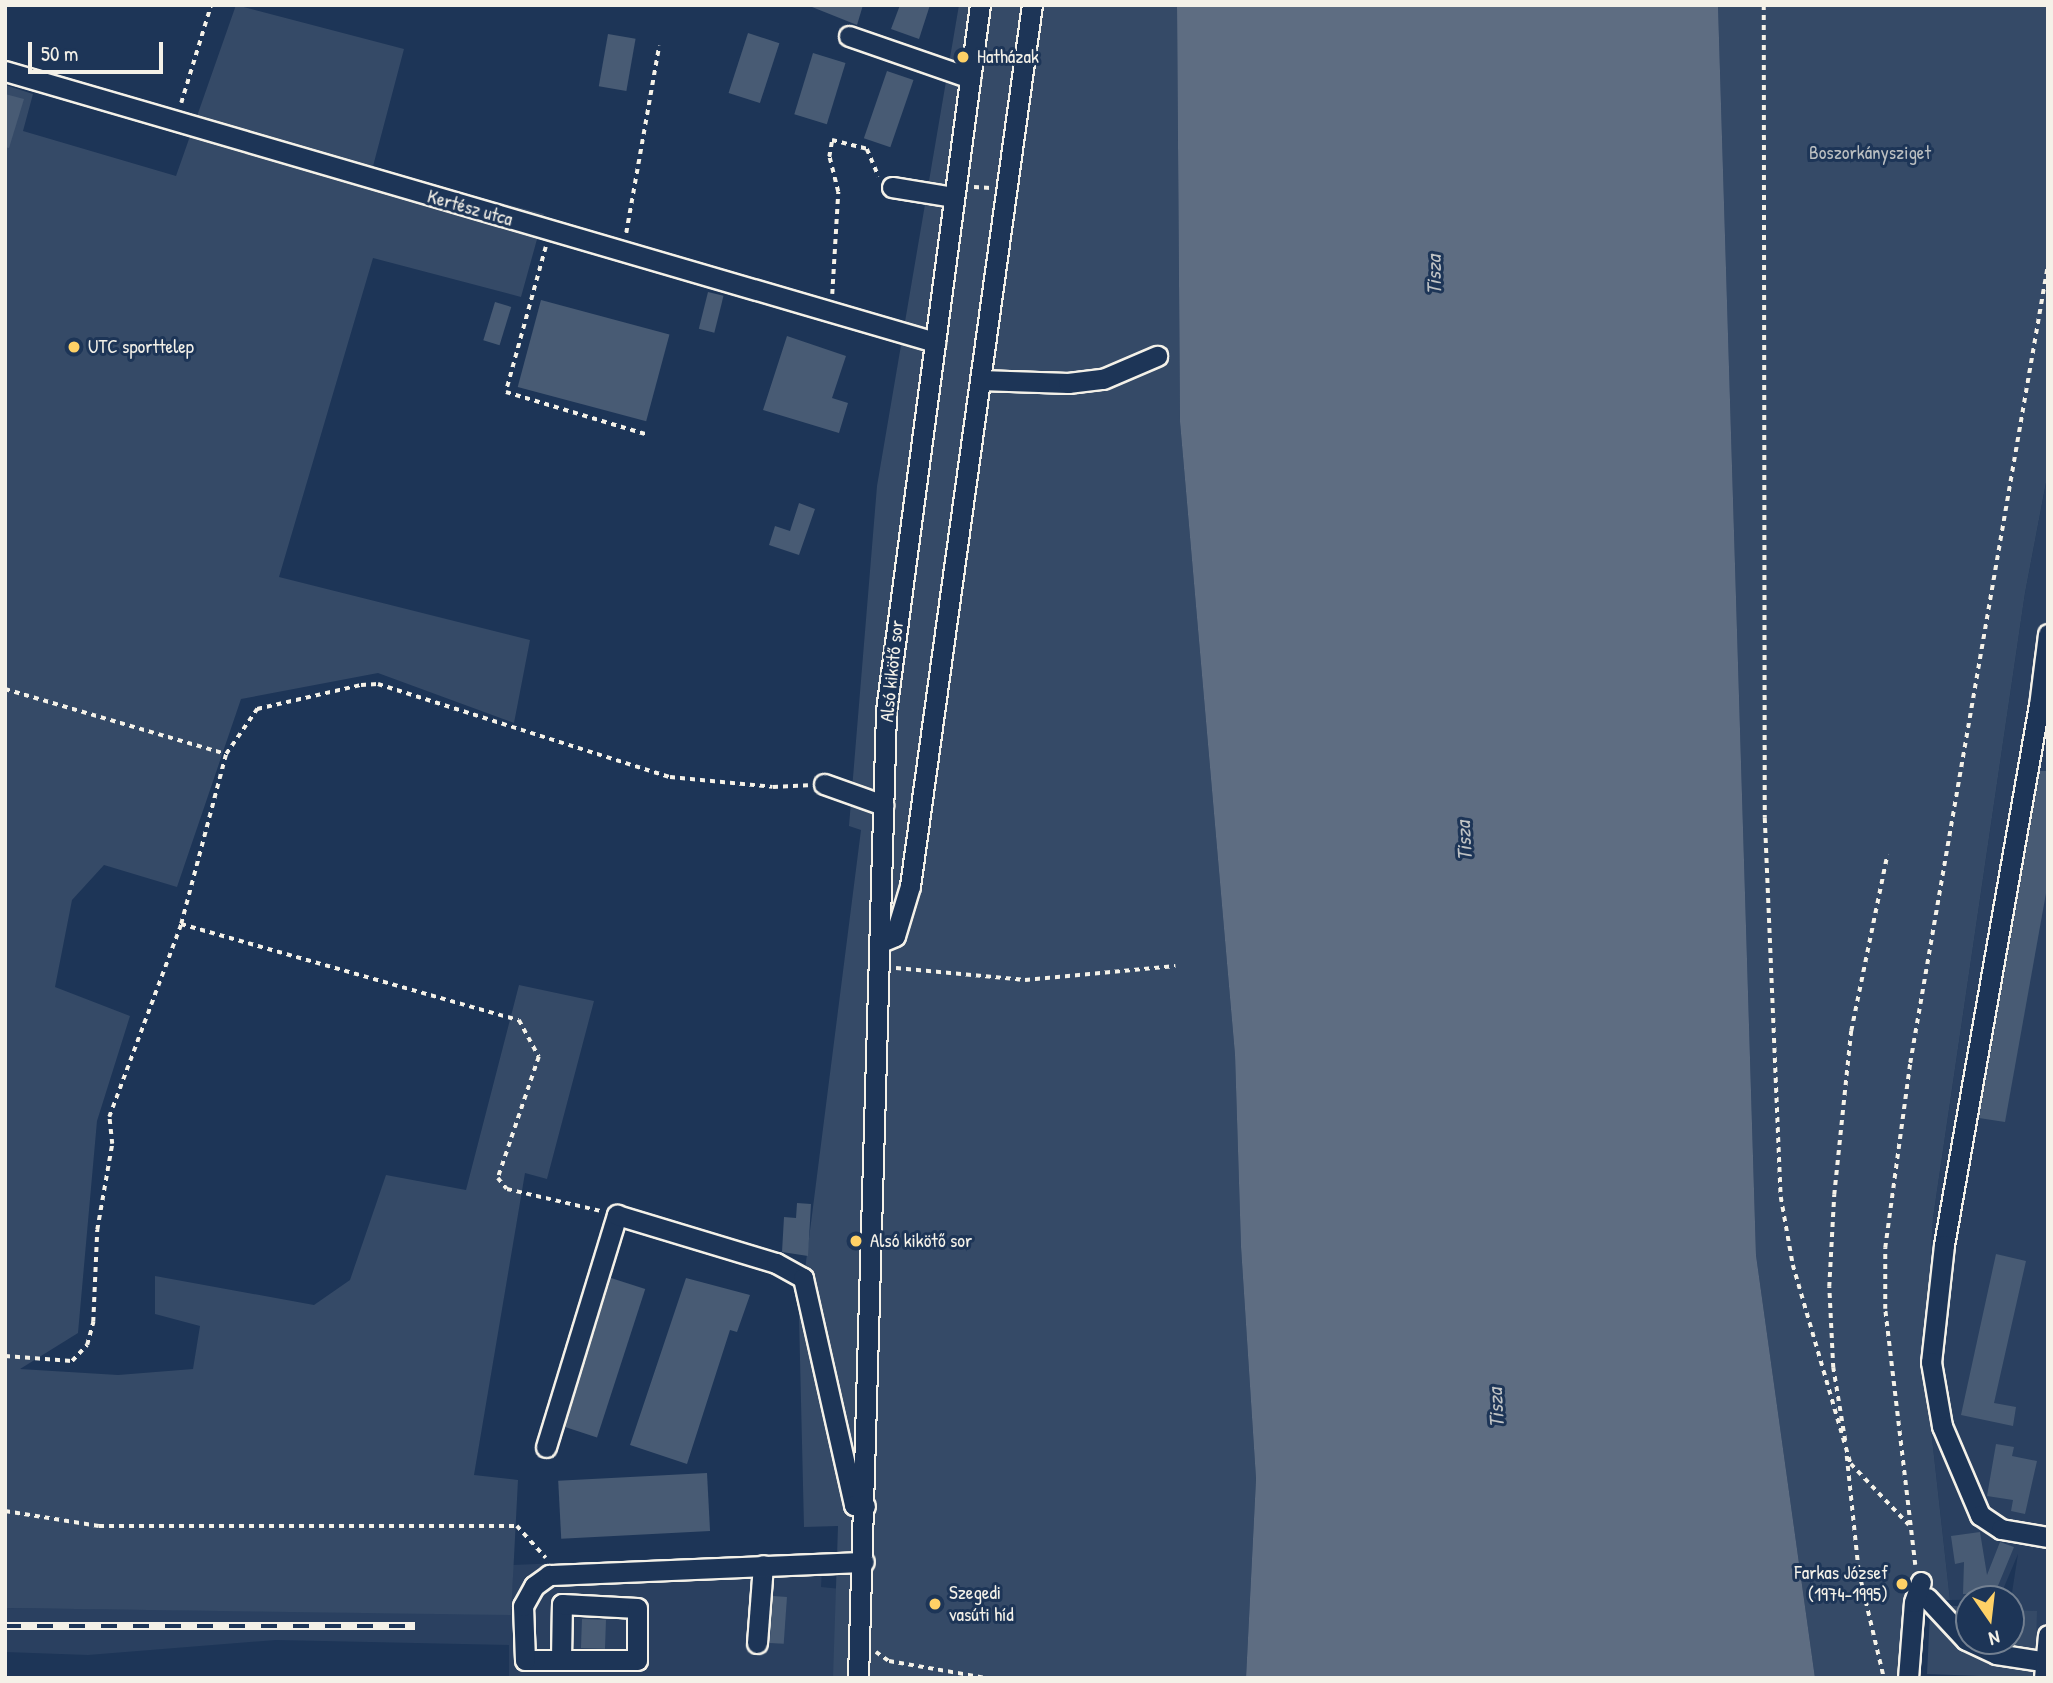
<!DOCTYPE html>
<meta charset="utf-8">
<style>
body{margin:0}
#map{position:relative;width:2053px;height:1683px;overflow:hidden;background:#1d3557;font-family:"Patrick Hand",sans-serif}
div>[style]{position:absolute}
.built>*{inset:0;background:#2a4060}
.green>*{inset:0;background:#354a67}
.water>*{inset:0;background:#5e6d82}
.building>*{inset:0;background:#485b74;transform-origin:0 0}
.path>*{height:3.5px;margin-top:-1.75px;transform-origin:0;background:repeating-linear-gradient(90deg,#f4f1e8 0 5px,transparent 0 10px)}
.roads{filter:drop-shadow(2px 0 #f4f1e8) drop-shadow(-2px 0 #f4f1e8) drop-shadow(0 2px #f4f1e8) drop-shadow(0 -2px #f4f1e8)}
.minor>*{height:19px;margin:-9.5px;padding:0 9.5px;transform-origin:9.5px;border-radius:9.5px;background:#1d3557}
.rail>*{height:8px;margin-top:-4px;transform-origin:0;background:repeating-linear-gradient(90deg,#1d3557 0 16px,#f4f1e8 0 32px);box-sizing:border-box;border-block:2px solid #f4f1e8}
.dots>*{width:19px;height:19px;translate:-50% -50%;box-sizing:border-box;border:4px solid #1d3557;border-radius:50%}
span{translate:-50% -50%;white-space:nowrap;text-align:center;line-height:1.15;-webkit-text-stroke:6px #1d3557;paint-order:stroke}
.poi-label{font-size:19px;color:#f4f1e8}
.left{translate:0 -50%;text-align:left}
.right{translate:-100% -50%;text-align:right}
.park-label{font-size:19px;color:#bbbfc1}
.street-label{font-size:19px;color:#f4f1e8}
.water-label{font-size:21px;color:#c0c3c4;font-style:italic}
.frame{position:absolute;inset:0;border:7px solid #f4f1e8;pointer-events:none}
.north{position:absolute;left:1955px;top:1585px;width:70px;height:70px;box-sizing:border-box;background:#1d3557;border:2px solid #738091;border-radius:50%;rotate:166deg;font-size:19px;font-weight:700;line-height:28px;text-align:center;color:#f4f1e8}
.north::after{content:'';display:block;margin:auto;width:24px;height:32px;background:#ffd166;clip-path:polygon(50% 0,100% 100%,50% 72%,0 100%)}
.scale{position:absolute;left:28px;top:42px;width:135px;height:32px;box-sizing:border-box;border:4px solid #f4f1e8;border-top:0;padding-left:9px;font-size:21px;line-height:24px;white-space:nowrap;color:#f4f1e8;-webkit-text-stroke:5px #1d3557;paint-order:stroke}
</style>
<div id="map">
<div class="built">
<i style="clip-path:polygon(2048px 472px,2048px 1678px,2011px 1641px,2011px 1599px,2018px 1554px,1999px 1599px,1950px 1600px,1924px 1366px,1933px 1218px,2025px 593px)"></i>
<i style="clip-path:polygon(823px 1552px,821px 1587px,841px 1589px,835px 1677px,509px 1678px,509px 1645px,276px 1640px,88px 1655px,5px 1652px,5px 1608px,511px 1614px,513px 1565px)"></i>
</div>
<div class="green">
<i style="clip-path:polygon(236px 5px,404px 49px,372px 170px,544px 214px,521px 297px,373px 258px,279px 577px,530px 640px,514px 723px,378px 673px,241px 699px,177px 887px,104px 865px,72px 900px,55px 987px,130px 1016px,97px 1121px,78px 1333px,20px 1369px,118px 1375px,193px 1369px,200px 1326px,155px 1314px,155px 1276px,314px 1305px,350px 1280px,386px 1175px,466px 1190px,519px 985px,594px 1001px,547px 1179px,525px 1173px,474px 1475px,518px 1480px,511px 1615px,5px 1608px,5px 85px,33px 94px,23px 131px,176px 176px)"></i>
<i style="clip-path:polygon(959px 5px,1177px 5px,1180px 422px,1235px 1055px,1241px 1247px,1256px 1479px,1246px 1678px,833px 1678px,838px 1526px,804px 1527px,799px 1317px,861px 830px,849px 826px,877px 486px)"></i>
<i style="clip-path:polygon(1718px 5px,2048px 5px,2048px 472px,2025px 593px,1933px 1218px,1924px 1366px,1950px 1600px,1910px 1599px,1903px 1678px,1815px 1678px,1756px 1255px)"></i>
<i style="clip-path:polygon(1943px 1605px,1969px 1607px,1969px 1641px,2011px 1641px,2011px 1610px,2037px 1611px,2035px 1678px,1927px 1674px,1930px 1613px)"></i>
</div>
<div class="water">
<i style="clip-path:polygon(1177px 5px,1718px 5px,1756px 1255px,1815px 1678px,1246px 1678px,1256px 1479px,1241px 1247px,1235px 1055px,1180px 422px)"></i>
</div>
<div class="building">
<i style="clip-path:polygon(807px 5px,863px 5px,857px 25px)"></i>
<i style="clip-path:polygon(900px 5px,930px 5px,919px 39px,891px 29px)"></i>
<i style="left:748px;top:33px;width:33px;height:63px;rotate:18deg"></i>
<i style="left:608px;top:34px;width:28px;height:53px;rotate:10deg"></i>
<i style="left:813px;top:53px;width:34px;height:64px;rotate:17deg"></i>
<i style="left:887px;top:71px;width:28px;height:71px;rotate:19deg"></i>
<i style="clip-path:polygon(5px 94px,24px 99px,9px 148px,5px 147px)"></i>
<i style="left:708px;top:292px;width:16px;height:38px;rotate:14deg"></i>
<i style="left:541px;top:300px;width:133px;height:90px;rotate:15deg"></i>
<i style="left:495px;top:302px;width:17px;height:40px;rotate:17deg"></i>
<i style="clip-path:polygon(787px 336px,846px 356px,832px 398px,848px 403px,839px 433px,763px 410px)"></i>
<i style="clip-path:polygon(799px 503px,815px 509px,799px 555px,769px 545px,775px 526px,790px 531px)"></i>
<i style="clip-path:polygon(2040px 771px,2048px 771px,2048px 882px,2005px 1122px,1979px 1118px)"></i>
<i style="clip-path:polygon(797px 1203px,811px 1204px,808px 1256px,782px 1252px,784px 1217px,796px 1218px)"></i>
<i style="clip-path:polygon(1996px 1254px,2026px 1261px,1994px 1403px,2016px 1407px,2013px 1426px,1961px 1415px)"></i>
<i style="left:611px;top:1278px;width:36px;height:156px;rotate:18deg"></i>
<i style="clip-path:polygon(686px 1278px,750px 1295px,737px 1332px,730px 1330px,687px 1464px,630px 1445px)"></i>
<i style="clip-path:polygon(1996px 1444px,2014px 1447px,2012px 1456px,2037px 1461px,2025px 1514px,2011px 1511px,2013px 1500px,1987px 1496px)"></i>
<i style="left:707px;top:1473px;width:58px;height:149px;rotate:87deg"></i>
<i style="clip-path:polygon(1980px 1532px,1987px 1575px,2000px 1542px,2014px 1547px,1995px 1593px,1979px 1587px,1979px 1594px,1963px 1594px,1964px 1562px,1955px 1564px,1951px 1536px)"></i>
<i style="left:773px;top:1596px;width:14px;height:47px;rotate:4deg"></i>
<i style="left:582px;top:1619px;width:24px;height:29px;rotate:2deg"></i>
</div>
<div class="path">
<i style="left:1764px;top:5px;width:813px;rotate:89.93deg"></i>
<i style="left:1765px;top:818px;width:379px;rotate:87.6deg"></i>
<i style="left:1781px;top:1197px;width:69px;rotate:80deg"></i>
<i style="left:1793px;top:1265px;width:207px;rotate:73.8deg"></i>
<i style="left:1851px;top:1464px;width:84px;rotate:46.4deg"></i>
<i style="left:181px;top:103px;width:102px;rotate:-73deg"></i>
<i style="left:974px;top:187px;width:17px;rotate:3deg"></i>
<i style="left:626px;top:233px;width:190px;rotate:-80deg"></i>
<i style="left:546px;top:247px;width:150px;rotate:105.4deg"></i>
<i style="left:506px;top:392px;width:148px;rotate:16.8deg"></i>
<i style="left:832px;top:294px;width:102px;rotate:-86.6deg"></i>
<i style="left:838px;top:192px;width:36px;rotate:-104deg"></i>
<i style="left:829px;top:157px;width:17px;rotate:-80deg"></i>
<i style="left:832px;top:140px;width:36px;rotate:14deg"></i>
<i style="left:867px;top:149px;width:30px;rotate:67deg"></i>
<i style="left:5px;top:689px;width:230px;rotate:16.4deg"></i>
<i style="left:181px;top:924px;width:176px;rotate:-75.2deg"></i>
<i style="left:226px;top:754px;width:55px;rotate:-55.4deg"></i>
<i style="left:257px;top:709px;width:107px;rotate:-13deg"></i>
<i style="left:361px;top:685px;width:17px;rotate:-3deg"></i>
<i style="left:378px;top:684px;width:306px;rotate:17.7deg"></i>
<i style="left:670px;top:777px;width:103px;rotate:5.5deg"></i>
<i style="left:773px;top:787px;width:35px;rotate:-3deg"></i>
<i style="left:896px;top:968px;width:130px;rotate:5.3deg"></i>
<i style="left:1025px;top:980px;width:151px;rotate:-5.3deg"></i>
<i style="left:5px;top:1356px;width:67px;rotate:4.3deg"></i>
<i style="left:72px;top:1361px;width:22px;rotate:-47deg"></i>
<i style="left:87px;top:1345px;width:24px;rotate:-75deg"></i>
<i style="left:93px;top:1322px;width:92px;rotate:-87.5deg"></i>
<i style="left:97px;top:1230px;width:87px;rotate:-80.1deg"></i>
<i style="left:112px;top:1144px;width:27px;rotate:-96deg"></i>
<i style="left:109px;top:1117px;width:206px;rotate:-69.5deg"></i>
<i style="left:181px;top:924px;width:351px;rotate:15.9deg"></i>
<i style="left:519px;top:1020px;width:42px;rotate:61.6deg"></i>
<i style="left:539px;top:1057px;width:128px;rotate:108.7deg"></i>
<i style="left:498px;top:1178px;width:14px;rotate:51deg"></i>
<i style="left:507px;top:1189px;width:97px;rotate:13.2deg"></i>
<i style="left:1845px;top:1441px;width:74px;rotate:-99.3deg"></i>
<i style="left:1833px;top:1368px;width:81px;rotate:-92.8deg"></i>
<i style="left:1829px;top:1287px;width:92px;rotate:-86.9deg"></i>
<i style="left:1834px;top:1195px;width:165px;rotate:-84.1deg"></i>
<i style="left:1851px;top:1031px;width:180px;rotate:-78.4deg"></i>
<i style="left:1847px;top:1456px;width:117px;rotate:84.1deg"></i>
<i style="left:1859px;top:1572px;width:109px;rotate:76.7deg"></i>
<i style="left:5px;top:1511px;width:95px;rotate:9.1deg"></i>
<i style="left:99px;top:1526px;width:418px"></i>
<i style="left:517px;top:1526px;width:43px;rotate:47.8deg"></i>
<i style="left:1915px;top:1565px;width:258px;rotate:-96.7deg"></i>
<i style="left:1885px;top:1309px;width:61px;rotate:-90deg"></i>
<i style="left:1885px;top:1248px;width:187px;rotate:-82.3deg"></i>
<i style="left:1910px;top:1063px;width:812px;rotate:-80.21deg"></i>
<i style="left:876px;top:1652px;width:16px;rotate:35deg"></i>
<i style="left:889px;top:1661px;width:98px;rotate:9.9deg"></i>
<i style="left:1028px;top:1678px;width:7px"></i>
</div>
<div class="roads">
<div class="minor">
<i style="left:849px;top:36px;width:128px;rotate:19.1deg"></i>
<i style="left:5px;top:71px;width:969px;rotate:16.25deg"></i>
<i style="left:892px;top:187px;width:63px;rotate:9.2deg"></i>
<i style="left:980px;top:380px;width:88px;rotate:2deg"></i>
<i style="left:1068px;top:383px;width:35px;rotate:-7deg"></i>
<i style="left:1103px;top:379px;width:59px;rotate:-23.1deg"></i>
<i style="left:2048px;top:634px;width:72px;rotate:97.2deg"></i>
<i style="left:2039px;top:705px;width:548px;rotate:99.98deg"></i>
<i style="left:1944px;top:1245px;width:118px;rotate:96.3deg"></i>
<i style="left:1931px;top:1362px;width:65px;rotate:80.2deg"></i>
<i style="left:1942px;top:1426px;width:97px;rotate:66.9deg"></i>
<i style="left:1980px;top:1515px;width:25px;rotate:34deg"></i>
<i style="left:2001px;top:1529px;width:48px;rotate:9.7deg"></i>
<i style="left:824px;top:784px;width:63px;rotate:19.6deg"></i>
<i style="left:881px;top:942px;width:15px;rotate:-23deg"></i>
<i style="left:895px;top:936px;width:52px;rotate:-73.3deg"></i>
<i style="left:910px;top:886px;width:889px;rotate:-82.12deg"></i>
<i style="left:546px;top:1447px;width:243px;rotate:-73deg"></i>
<i style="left:617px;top:1215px;width:166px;rotate:16.8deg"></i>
<i style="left:776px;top:1263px;width:31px;rotate:29deg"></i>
<i style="left:803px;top:1278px;width:233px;rotate:77.3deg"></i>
<i style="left:854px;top:1505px;width:11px;rotate:5deg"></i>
<i style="left:1927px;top:1598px;width:57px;rotate:47.1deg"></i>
<i style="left:1966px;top:1640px;width:33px;rotate:25deg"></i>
<i style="left:1996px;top:1654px;width:53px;rotate:8.7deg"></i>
<i style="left:757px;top:1643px;width:78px;rotate:-85.6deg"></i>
<i style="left:561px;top:1659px;width:55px;rotate:-89deg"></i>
<i style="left:562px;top:1604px;width:75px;rotate:3.1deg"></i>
<i style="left:637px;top:1608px;width:52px;rotate:90deg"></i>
<i style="left:637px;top:1660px;width:112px;rotate:180deg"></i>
<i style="left:525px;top:1660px;width:54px;rotate:-92.1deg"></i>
<i style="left:523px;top:1606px;width:23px;rotate:-61deg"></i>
<i style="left:534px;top:1586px;width:19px;rotate:-36deg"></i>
<i style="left:549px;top:1575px;width:315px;rotate:-2.4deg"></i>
<i style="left:858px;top:1678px;width:967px;rotate:-88.34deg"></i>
<i style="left:886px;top:711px;width:712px;rotate:-82.42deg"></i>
<i style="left:1908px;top:1678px;width:76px;rotate:-85.5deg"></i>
<i style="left:1914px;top:1602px;width:21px;rotate:-71deg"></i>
<i style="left:2044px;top:1678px;width:43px;rotate:-84.7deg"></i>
</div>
</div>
<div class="rail">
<i style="left:5px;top:1626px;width:410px"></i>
</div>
<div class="dots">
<i style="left:963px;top:57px;background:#ffd166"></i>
<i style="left:74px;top:347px;background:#ffd166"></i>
<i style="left:856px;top:1241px;background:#ffd166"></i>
<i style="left:1902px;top:1584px;background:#ffd166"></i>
<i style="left:935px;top:1604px;background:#ffd166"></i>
</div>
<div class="poi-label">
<span class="left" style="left:977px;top:57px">Hatházak</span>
<span class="left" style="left:88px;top:347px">UTC sporttelep</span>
<span class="left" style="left:870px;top:1241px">Alsó kikötő sor</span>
<span class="right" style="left:1888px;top:1584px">Farkas József<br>(1974-1995)</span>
<span class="left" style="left:949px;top:1604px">Szegedi<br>vasúti híd</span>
</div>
<div class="park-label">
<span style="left:1870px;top:153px">Boszorkánysziget</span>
</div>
<div class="street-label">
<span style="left:470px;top:208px;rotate:16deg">Kertész utca</span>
<span style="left:892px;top:671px;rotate:-84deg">Alsó kikötő sor</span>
</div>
<div class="water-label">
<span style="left:1434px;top:275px;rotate:-91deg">Tisza</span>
<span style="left:1464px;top:841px;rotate:-93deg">Tisza</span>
<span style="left:1496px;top:1408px;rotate:-93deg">Tisza</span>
</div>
<div class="frame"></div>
<div class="north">N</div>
<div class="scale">50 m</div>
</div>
